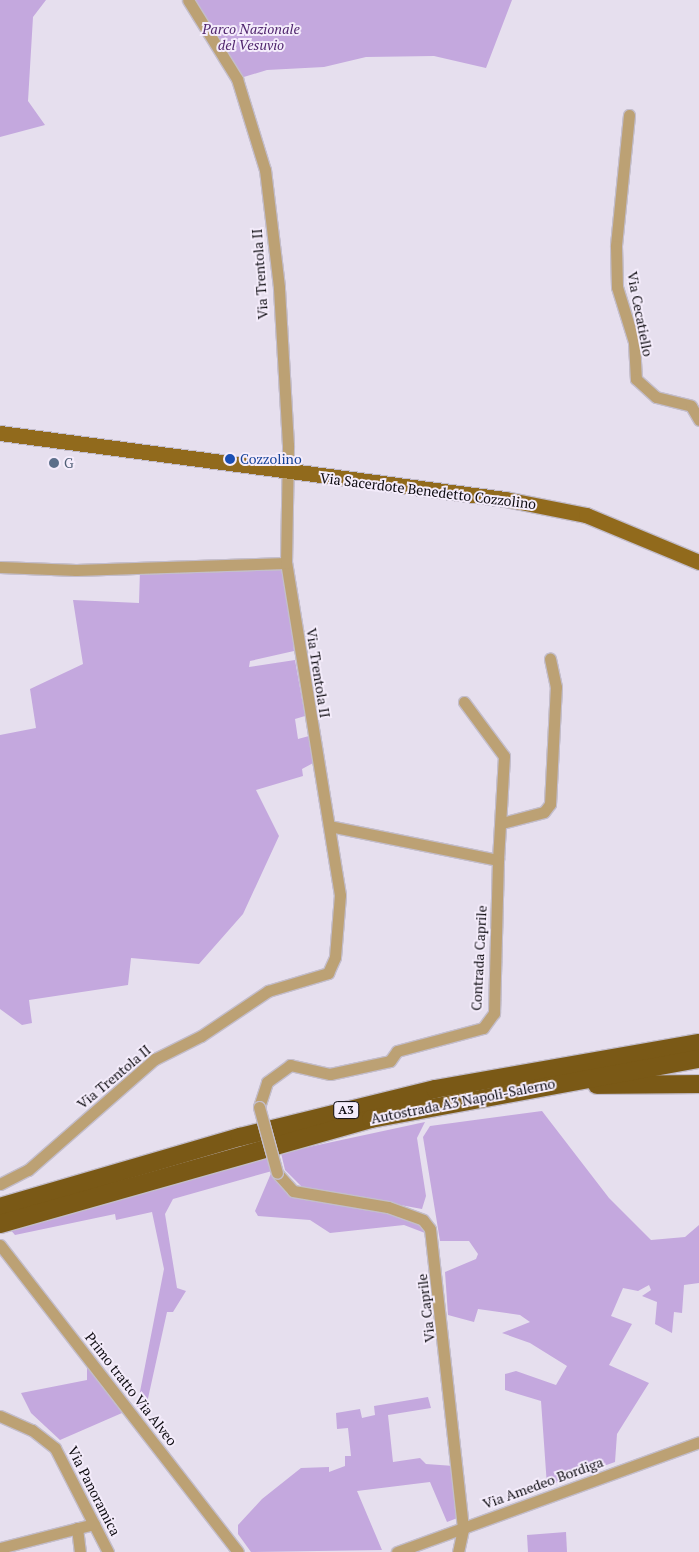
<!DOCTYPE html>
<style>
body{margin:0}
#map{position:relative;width:699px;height:1552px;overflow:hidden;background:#e6dfee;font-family:"PT Serif",serif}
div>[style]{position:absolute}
.green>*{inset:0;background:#c4a8de}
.roads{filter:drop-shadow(1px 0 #c3bdcb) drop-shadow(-1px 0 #c3bdcb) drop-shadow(0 1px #c3bdcb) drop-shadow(0 -1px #c3bdcb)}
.minor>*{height:11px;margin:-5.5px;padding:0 5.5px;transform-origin:5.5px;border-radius:5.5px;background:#bca174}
.major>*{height:15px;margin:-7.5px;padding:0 7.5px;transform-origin:7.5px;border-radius:7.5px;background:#916a1c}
.highway>*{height:18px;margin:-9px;padding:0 9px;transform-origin:9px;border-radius:9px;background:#7a5916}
.bridges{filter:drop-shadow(1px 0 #c3bdcb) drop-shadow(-1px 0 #c3bdcb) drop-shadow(0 1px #c3bdcb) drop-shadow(0 -1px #c3bdcb)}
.minor-bridge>*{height:11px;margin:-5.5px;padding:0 5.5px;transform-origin:5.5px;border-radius:5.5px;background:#bca174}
.dots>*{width:14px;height:14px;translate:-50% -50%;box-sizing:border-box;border:2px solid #f4ecfb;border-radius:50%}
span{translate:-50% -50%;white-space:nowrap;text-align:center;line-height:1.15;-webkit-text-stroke:4px #f4ecfb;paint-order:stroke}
.shield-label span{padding:1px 4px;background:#f4ecfb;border:1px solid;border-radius:4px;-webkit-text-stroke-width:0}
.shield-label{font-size:12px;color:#0e0c11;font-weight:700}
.park-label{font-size:14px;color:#50266e;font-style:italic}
.street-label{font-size:14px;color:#0e0c11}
.transit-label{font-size:14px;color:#164399}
.left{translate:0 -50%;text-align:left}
.service-label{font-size:14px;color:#4e5e75}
</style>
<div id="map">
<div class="green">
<i style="clip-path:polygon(0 0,82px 0,46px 0,33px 17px,28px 101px,45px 125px,0 137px)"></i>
<i style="clip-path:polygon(184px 0,512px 0,486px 68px,434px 56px,366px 57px,324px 67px,267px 70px,234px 80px)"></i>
<i style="clip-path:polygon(286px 569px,294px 651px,250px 661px,249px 667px,295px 660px,305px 716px,295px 719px,298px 739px,309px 736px,315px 762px,302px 769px,303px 776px,256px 790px,279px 836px,243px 914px,199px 964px,131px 958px,128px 985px,29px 1000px,32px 1023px,22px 1025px,0 1009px,0 735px,36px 728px,30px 689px,83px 664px,73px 600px,139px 603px,140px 570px)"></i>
<i style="clip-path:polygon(542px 1111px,609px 1198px,651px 1240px,685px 1237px,699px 1225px,699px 1283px,684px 1285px,682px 1313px,674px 1312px,672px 1333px,655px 1324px,657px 1302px,642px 1296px,651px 1290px,649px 1285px,638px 1291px,623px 1288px,611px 1316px,632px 1324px,609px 1365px,649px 1383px,617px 1434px,615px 1462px,547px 1486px,541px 1401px,505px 1390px,505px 1374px,516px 1371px,556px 1385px,567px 1366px,530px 1343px,502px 1333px,530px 1322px,520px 1315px,478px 1309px,474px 1322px,448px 1315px,445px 1272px,476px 1259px,478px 1254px,469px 1241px,440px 1241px,423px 1137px,430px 1126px)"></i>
<i style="clip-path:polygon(425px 1122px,417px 1138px,426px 1196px,422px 1209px,302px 1187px,285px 1170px,281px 1153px)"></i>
<i style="clip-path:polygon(267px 1157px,294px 1194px,398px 1212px,420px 1224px,425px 1233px,404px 1225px,330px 1233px,310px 1220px,258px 1216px,255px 1211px,272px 1171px,173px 1199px,165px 1214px,177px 1288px,186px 1291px,173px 1312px,167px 1312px,147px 1403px,137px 1407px,164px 1269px,152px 1212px,116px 1220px,115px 1214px,15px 1235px,9px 1228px)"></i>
<i style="clip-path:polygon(87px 1365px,122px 1413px,60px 1440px,31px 1413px,21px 1393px,87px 1380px)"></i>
<i style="clip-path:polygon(428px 1397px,431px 1408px,388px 1415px,393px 1462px,420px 1458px,426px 1464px,454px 1466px,460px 1517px,447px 1522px,430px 1482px,357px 1491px,382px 1550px,251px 1552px,238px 1534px,238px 1525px,262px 1499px,301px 1468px,329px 1467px,329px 1472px,345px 1466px,345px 1456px,351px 1456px,348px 1428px,337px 1429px,336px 1413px,360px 1409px,362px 1418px,375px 1415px,374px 1406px)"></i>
<i style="clip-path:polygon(566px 1532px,567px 1552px,528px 1552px,527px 1535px)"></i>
</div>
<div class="roads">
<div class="minor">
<i style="left:629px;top:115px;width:132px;rotate:95.7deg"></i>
<i style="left:616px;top:246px;width:41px;rotate:88.6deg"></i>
<i style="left:617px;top:287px;width:58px;rotate:72.8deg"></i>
<i style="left:634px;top:342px;width:37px;rotate:87deg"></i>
<i style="left:636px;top:379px;width:27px;rotate:42deg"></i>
<i style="left:656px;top:397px;width:36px;rotate:14deg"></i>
<i style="left:691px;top:406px;width:16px;rotate:60deg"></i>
<i style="left:0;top:567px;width:76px;rotate:2.3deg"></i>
<i style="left:76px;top:570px;width:210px;rotate:-1.9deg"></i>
<i style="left:464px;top:702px;width:67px;rotate:53.5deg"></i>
<i style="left:504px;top:756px;width:104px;rotate:93.3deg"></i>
<i style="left:502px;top:823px;width:43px;rotate:-14.7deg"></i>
<i style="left:544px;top:812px;width:10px;rotate:-53deg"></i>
<i style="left:550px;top:804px;width:117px;rotate:-87.1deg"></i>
<i style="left:556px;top:687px;width:29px;rotate:-102deg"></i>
<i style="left:259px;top:1107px;width:26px;rotate:-72deg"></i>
<i style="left:267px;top:1082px;width:29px;rotate:-36deg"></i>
<i style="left:290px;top:1065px;width:41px;rotate:12.7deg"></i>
<i style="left:330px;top:1074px;width:61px;rotate:-12.2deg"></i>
<i style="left:390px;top:1061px;width:12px;rotate:-55deg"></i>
<i style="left:397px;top:1051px;width:89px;rotate:-15deg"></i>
<i style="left:483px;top:1028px;width:19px;rotate:-54deg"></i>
<i style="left:494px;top:1013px;width:153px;rotate:-88.5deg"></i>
<i style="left:498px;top:860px;width:171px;rotate:-168.6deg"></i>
<i style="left:277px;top:1173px;width:24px;rotate:48deg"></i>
<i style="left:293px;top:1191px;width:96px;rotate:9.6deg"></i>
<i style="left:388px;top:1207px;width:37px;rotate:20deg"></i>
<i style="left:423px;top:1220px;width:11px;rotate:52deg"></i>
<i style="left:430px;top:1229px;width:302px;rotate:83.7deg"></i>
<i style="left:463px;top:1529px;width:24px;rotate:102deg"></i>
<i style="left:0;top:1184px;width:31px;rotate:-27deg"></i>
<i style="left:28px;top:1170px;width:169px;rotate:-41.2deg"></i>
<i style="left:155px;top:1059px;width:51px;rotate:-26.6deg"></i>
<i style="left:201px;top:1036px;width:81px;rotate:-33.9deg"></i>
<i style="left:268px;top:991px;width:63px;rotate:-16.7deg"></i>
<i style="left:328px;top:973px;width:17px;rotate:-66deg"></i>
<i style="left:335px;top:957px;width:62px;rotate:-85.4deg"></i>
<i style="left:340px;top:895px;width:336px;rotate:-99.2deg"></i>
<i style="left:286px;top:563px;width:118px;rotate:-89deg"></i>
<i style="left:288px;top:445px;width:158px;rotate:-93.3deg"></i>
<i style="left:279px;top:287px;width:118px;rotate:-96.8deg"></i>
<i style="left:265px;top:170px;width:95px;rotate:-107.1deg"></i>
<i style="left:237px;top:79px;width:93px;rotate:-121.8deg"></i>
<i style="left:0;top:1245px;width:388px;rotate:52.2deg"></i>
<i style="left:0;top:1416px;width:35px;rotate:24deg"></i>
<i style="left:32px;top:1430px;width:29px;rotate:38deg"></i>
<i style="left:55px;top:1448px;width:117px;rotate:63deg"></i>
<i style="left:77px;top:1528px;width:24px;rotate:83deg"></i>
<i style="left:0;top:1548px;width:97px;rotate:-14.3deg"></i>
<i style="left:397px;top:1552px;width:321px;rotate:-20deg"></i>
</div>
<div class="major">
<i style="left:0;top:433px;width:509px;rotate:7.45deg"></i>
<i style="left:505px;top:499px;width:83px;rotate:11.2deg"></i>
<i style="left:586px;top:515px;width:122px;rotate:22.6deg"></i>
</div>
<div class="highway">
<i style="left:597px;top:1085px;width:102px;rotate:-0.6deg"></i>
<i style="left:0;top:1207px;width:250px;rotate:-16.3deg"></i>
<i style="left:240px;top:1137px;width:201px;rotate:-13.8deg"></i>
<i style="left:435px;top:1089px;width:268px;rotate:-9.9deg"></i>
<i style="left:0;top:1224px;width:386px;rotate:-15.8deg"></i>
<i style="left:371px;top:1119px;width:333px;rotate:-10.4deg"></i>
</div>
</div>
<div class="bridges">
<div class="minor-bridge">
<i style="left:259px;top:1107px;width:68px;rotate:74.7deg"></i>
</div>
</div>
<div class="dots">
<i style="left:230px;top:459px;background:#1a4fb4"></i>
<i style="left:54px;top:463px;background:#5c6f8a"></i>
</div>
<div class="shield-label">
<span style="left:346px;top:1110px">A3</span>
</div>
<div class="park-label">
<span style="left:251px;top:37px">Parco Nazionale<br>del Vesuvio</span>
</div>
<div class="street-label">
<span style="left:260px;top:274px;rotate:-94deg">Via Trentola II</span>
<span style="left:640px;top:314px;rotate:79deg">Via Cecatiello</span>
<span style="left:428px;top:491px;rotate:7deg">Via Sacerdote Benedetto Cozzolino</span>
<span style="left:318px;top:673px;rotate:81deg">Via Trentola II</span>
<span style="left:479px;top:958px;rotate:-87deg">Contrada Caprile</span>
<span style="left:114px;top:1077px;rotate:-40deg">Via Trentola II</span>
<span style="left:463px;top:1101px;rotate:-11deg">Autostrada A3 Napoli-Salerno</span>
<span style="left:426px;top:1308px;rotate:-97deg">Via Caprile</span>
<span style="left:131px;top:1389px;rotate:52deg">Primo tratto Via Alveo</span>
<span style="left:543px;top:1483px;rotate:-20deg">Via Amedeo Bordiga</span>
<span style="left:94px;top:1491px;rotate:63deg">Via Panoramica</span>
</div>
<div class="transit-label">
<span class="left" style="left:240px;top:459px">Cozzolino</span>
</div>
<div class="service-label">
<span class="left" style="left:64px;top:463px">G</span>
</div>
</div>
